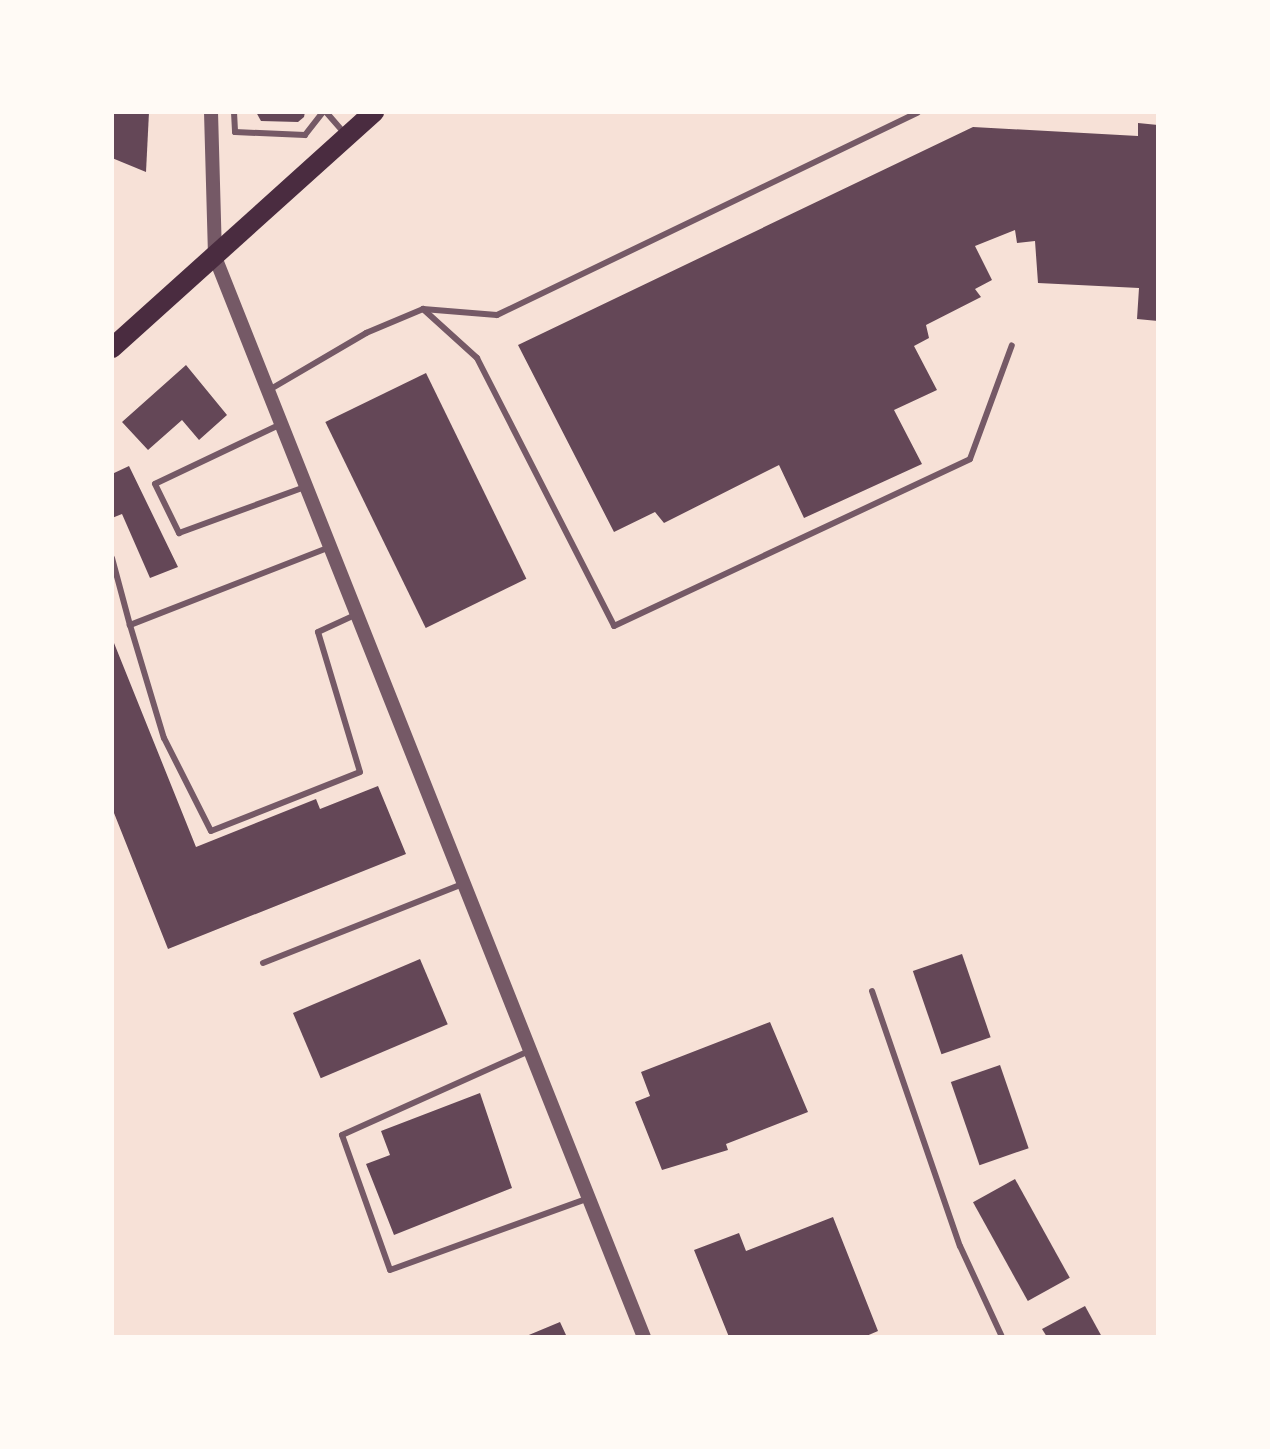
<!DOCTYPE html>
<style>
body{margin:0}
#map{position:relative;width:1270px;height:1449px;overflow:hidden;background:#f7e1d7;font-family:"Noto Sans",sans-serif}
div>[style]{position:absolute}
.building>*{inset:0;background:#644757;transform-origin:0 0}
.service>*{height:6px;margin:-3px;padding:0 3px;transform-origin:3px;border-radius:3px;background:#755966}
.tertiary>*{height:14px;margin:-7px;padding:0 7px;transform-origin:7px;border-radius:7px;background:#755966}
.primary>*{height:20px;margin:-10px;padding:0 10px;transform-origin:10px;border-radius:10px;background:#4a2c40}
span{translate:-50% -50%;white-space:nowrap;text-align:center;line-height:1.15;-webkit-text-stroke:7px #fffaf5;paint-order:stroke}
.frame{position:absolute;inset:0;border:114px solid #fffaf5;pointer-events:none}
</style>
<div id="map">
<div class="building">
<i style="clip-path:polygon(112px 112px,149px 112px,146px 172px,112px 158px)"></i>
<i style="clip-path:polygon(256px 112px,305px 112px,304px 117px,298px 122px,261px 121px)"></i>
<i style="clip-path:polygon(1138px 123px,1158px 125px,1158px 321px,1137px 319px,1139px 288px,1038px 283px,1035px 241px,1017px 243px,1015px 230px,975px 246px,992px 280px,975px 289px,981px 297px,926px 325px,929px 338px,914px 346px,937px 390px,894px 410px,922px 464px,804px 518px,779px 465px,664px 523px,655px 512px,614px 532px,518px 345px,973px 127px,1138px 136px)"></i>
<i style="clip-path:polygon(186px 365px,227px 415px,199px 440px,182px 420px,148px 450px,122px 422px)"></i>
<i style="left:426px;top:373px;width:229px;height:112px;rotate:64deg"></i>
<i style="clip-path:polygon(129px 466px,178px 567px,150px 578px,122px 514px,112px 518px,112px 474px)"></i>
<i style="clip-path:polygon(112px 638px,196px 847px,316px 799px,320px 809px,378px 786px,406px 854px,168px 949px,112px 808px)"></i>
<i style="left:962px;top:954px;width:88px;height:52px;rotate:71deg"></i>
<i style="left:420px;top:959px;width:71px;height:138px;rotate:67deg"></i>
<i style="clip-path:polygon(770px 1022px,808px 1112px,726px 1144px,728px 1150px,662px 1170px,635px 1102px,650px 1096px,641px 1072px)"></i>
<i style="left:1000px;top:1065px;width:88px;height:52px;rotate:71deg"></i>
<i style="clip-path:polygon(480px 1093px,512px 1188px,394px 1235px,366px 1164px,390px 1155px,381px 1131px)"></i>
<i style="left:1015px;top:1179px;width:113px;height:48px;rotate:61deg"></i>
<i style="clip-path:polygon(833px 1217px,878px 1331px,864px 1337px,729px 1337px,694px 1250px,739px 1233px,746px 1251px)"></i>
<i style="clip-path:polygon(1085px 1306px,1102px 1337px,1047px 1337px,1042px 1329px)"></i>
<i style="clip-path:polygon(560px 1322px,566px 1335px,580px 1337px,524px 1337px)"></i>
</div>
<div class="service">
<i style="left:234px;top:112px;width:20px;rotate:87deg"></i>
<i style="left:235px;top:132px;width:70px;rotate:2.5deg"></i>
<i style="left:305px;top:135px;width:29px;rotate:-52deg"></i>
<i style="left:326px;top:112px;width:28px;rotate:49deg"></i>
<i style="left:423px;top:309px;width:73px;rotate:42.2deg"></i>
<i style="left:477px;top:358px;width:301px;rotate:62.9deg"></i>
<i style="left:614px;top:626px;width:393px;rotate:-25.1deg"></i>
<i style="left:970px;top:459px;width:121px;rotate:-69.8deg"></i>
<i style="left:269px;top:390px;width:113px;rotate:-30.4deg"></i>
<i style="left:366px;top:333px;width:62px;rotate:-22.8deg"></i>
<i style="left:423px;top:309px;width:74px;rotate:4.6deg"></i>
<i style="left:497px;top:315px;width:467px;rotate:-25.7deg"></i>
<i style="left:279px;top:425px;width:137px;rotate:154.6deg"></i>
<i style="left:155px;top:484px;width:55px;rotate:63.9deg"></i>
<i style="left:179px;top:533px;width:134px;rotate:-20.1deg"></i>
<i style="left:330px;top:547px;width:215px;rotate:158.7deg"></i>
<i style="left:130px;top:625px;width:118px;rotate:73.3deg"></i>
<i style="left:164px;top:738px;width:104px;rotate:63.2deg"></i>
<i style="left:211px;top:831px;width:160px;rotate:-21.6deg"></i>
<i style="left:360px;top:772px;width:146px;rotate:-106.7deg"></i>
<i style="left:318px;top:632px;width:41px;rotate:-24.7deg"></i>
<i style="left:112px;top:558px;width:69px;rotate:75deg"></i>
<i style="left:263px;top:963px;width:217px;rotate:-21.6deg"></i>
<i style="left:872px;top:991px;width:270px;rotate:71deg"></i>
<i style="left:960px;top:1246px;width:100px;rotate:65.2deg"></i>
<i style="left:529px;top:1051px;width:205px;rotate:155.8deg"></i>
<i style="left:342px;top:1135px;width:143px;rotate:70.4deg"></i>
<i style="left:390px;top:1270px;width:212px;rotate:-19.9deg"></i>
</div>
<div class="tertiary">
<i style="left:211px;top:112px;width:145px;rotate:88.4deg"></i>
<i style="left:215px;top:257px;width:1162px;rotate:68.34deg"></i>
</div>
<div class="primary">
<i style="left:112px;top:348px;width:353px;rotate:-42deg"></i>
</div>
<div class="frame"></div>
</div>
